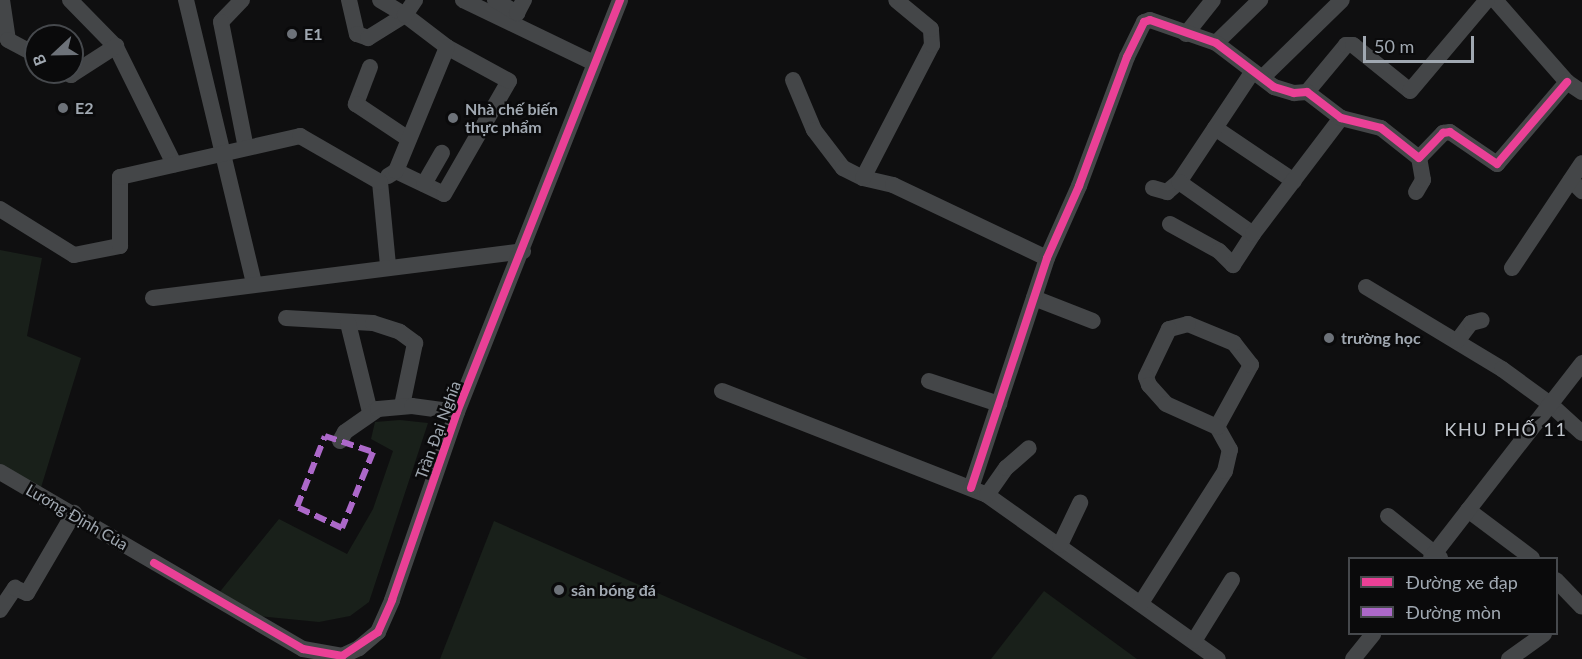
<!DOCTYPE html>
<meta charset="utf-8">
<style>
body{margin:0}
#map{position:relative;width:1582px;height:659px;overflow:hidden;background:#0f0f10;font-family:Lato,sans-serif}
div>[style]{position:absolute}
.green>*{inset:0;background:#19201a}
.minor>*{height:16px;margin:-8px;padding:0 8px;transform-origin:8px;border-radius:8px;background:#444648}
.quiet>*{height:6px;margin-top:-3px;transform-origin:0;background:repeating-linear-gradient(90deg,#ac68c9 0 12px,transparent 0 18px)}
.cycleway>*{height:8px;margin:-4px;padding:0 4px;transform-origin:4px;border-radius:4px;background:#ea4096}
.dots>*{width:16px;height:16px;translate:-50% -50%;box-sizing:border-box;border:3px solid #0a0a0b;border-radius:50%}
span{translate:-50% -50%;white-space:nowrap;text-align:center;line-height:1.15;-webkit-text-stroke:5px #0a0a0b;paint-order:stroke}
.poi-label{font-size:16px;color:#a0a8b1;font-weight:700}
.left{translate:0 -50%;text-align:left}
.street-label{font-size:16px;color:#a0a8b1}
.neighbourhood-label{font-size:18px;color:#c1c6cd;letter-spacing:1.5px}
.legend{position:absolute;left:1348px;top:557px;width:210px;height:78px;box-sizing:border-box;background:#0a0a0b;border:2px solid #46494d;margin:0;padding:8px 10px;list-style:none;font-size:18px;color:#a0a8b1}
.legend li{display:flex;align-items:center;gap:12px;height:30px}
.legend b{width:30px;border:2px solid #46494d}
.north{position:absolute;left:24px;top:24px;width:60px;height:60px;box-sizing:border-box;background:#0a0a0b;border:2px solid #46494d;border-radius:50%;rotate:248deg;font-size:16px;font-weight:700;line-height:24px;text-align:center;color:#a0a8b1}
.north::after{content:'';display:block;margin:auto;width:21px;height:27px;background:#6d7279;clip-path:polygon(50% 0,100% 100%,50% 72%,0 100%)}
.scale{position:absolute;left:1363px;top:36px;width:111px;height:27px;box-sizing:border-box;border:3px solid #a0a8b1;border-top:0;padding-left:8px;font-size:18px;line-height:21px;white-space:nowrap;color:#a0a8b1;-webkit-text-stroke:4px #0a0a0b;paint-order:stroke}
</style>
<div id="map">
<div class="green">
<i style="clip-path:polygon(0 250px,42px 258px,27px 336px,81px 358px,39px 494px,0 472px)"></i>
<i style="clip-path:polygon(400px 420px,428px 423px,369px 602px,350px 616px,319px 622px,258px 616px,218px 594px,279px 519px,347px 554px,373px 509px,393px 451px,371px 439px,375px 422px)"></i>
<i style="clip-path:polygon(494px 521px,808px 659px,440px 659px)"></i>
<i style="clip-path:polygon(1044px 591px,1137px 659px,991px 659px)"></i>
</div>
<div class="minor">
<i style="left:2px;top:0;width:40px;rotate:81.5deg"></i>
<i style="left:8px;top:40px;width:32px;rotate:28deg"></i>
<i style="left:70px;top:0;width:66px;rotate:45.6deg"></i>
<i style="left:116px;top:47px;width:131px;rotate:63.6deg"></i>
<i style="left:186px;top:0;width:291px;rotate:76.5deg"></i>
<i style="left:242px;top:0;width:30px;rotate:134deg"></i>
<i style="left:221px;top:22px;width:128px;rotate:78.8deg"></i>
<i style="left:349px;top:0;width:35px;rotate:77deg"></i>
<i style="left:357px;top:34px;width:12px;rotate:20deg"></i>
<i style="left:368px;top:38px;width:44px;rotate:-31.9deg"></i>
<i style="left:405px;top:15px;width:29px;rotate:-149deg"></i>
<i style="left:463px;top:0;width:145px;rotate:25.7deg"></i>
<i style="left:495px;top:0;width:26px;rotate:31deg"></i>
<i style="left:517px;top:13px;width:15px;rotate:-62deg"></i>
<i style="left:1495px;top:0;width:109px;rotate:48.7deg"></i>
<i style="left:1567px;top:82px;width:18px;rotate:34deg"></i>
<i style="left:1186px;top:34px;width:43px;rotate:-51.5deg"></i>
<i style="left:1216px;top:43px;width:62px;rotate:-44.3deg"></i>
<i style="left:370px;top:67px;width:40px;rotate:111deg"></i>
<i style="left:356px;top:104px;width:61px;rotate:33.7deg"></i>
<i style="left:66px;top:72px;width:6px;rotate:31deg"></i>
<i style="left:71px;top:75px;width:54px;rotate:-32.8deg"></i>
<i style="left:1263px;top:77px;width:110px;rotate:-44.3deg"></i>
<i style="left:793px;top:80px;width:54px;rotate:67.2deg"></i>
<i style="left:814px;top:130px;width:48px;rotate:52.7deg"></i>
<i style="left:843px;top:168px;width:22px;rotate:27deg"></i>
<i style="left:863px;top:178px;width:31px;rotate:13deg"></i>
<i style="left:893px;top:185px;width:170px;rotate:25.4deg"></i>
<i style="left:1307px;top:92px;width:61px;rotate:-50.3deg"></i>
<i style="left:1346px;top:45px;width:7px"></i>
<i style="left:1353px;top:45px;width:73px;rotate:38.9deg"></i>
<i style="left:1410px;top:91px;width:119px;rotate:-49.8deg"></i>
<i style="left:1215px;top:128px;width:95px;rotate:33.9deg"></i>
<i style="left:396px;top:171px;width:53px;rotate:25.6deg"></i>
<i style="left:444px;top:194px;width:130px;rotate:-60.1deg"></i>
<i style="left:509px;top:81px;width:71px;rotate:-151.3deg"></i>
<i style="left:447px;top:47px;width:53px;rotate:-142.7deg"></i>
<i style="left:405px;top:15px;width:18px;rotate:-56deg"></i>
<i style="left:388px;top:176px;width:9px;rotate:-32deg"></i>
<i style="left:396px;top:171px;width:134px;rotate:-67.6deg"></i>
<i style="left:863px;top:178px;width:150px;rotate:-62.6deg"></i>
<i style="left:932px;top:45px;width:16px;rotate:-94deg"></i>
<i style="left:931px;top:29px;width:45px;rotate:-140.4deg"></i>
<i style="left:1571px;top:180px;width:16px;rotate:45deg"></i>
<i style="left:380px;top:182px;width:83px;rotate:84.5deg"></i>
<i style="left:424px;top:184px;width:36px;rotate:-60deg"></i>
<i style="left:1153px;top:188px;width:15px;rotate:16deg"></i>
<i style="left:1167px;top:192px;width:16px;rotate:-40deg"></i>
<i style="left:1179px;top:182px;width:133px;rotate:-56.3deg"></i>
<i style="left:1416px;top:192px;width:14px;rotate:-60deg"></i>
<i style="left:1423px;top:180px;width:22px;rotate:-100deg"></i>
<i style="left:0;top:209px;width:87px;rotate:31.9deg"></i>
<i style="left:74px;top:255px;width:47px;rotate:-11.1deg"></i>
<i style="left:120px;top:246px;width:69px;rotate:-90deg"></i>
<i style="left:120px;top:177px;width:185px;rotate:-12.8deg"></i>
<i style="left:300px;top:136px;width:92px;rotate:29.9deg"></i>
<i style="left:1170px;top:224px;width:56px;rotate:28.9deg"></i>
<i style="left:1219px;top:251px;width:20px;rotate:45deg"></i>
<i style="left:1233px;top:265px;width:37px;rotate:-57deg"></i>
<i style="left:1253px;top:234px;width:90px;rotate:-144.9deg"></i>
<i style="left:1253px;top:234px;width:146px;rotate:-52.8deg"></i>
<i style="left:1512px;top:268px;width:126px;rotate:-56.3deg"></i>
<i style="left:1366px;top:287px;width:159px;rotate:31.1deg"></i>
<i style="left:1502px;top:369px;width:59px;rotate:36.1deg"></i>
<i style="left:1550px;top:404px;width:43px;rotate:42.2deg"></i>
<i style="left:153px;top:298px;width:373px;rotate:-7.2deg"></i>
<i style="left:1034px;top:298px;width:63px;rotate:21.3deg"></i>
<i style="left:286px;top:318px;width:87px;rotate:3.3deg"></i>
<i style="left:373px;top:323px;width:28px;rotate:18deg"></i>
<i style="left:400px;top:332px;width:19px;rotate:36deg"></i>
<i style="left:415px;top:343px;width:64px;rotate:101.7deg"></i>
<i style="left:348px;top:323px;width:92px;rotate:76.1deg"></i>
<i style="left:1458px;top:340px;width:21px;rotate:-53deg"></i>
<i style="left:1471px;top:323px;width:11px;rotate:-15deg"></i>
<i style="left:929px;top:381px;width:74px;rotate:18.2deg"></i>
<i style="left:722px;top:391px;width:285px;rotate:21.4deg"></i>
<i style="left:987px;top:495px;width:283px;rotate:35.4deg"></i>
<i style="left:340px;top:441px;width:10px;rotate:-61deg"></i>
<i style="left:345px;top:432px;width:40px;rotate:-34.9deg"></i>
<i style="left:378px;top:409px;width:34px;rotate:-5deg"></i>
<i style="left:412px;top:406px;width:45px;rotate:7.6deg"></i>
<i style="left:0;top:472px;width:351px;rotate:30.3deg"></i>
<i style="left:303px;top:649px;width:40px;rotate:10deg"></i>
<i style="left:342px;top:656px;width:19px;rotate:-25deg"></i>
<i style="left:359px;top:648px;width:25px;rotate:-40deg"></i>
<i style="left:378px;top:632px;width:35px;rotate:-66deg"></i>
<i style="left:392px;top:600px;width:199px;rotate:-70.9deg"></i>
<i style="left:457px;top:412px;width:443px;rotate:-68.4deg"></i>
<i style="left:971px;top:488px;width:242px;rotate:-71.7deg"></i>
<i style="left:1047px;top:258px;width:79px;rotate:-66deg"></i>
<i style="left:1079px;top:186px;width:138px;rotate:-69.6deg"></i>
<i style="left:1127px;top:57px;width:39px;rotate:-64deg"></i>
<i style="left:1144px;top:22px;width:6px;rotate:-18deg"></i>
<i style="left:1150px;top:20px;width:70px;rotate:19.2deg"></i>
<i style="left:1216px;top:43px;width:73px;rotate:37.2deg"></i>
<i style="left:1274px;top:87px;width:21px;rotate:17deg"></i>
<i style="left:1294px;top:93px;width:13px;rotate:-4deg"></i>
<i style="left:1307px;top:92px;width:43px;rotate:37.4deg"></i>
<i style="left:1341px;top:118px;width:41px;rotate:14deg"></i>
<i style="left:1381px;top:128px;width:48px;rotate:38.3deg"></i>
<i style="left:1419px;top:158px;width:35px;rotate:-46deg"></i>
<i style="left:1443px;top:133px;width:7px;rotate:-8deg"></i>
<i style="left:1450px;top:132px;width:57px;rotate:34.2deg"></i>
<i style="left:1497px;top:164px;width:108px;rotate:-49.5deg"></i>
<i style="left:987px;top:495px;width:33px;rotate:-55deg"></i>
<i style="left:1006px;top:468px;width:30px;rotate:-41deg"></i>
<i style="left:1468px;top:510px;width:80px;rotate:36.9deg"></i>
<i style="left:1388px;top:516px;width:67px;rotate:38.9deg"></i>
<i style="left:1060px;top:545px;width:47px;rotate:-64.5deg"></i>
<i style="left:1431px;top:558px;width:247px;rotate:-52.2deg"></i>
<i style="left:1556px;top:580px;width:37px;rotate:46deg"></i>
<i style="left:1141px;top:603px;width:156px;rotate:-57.5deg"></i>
<i style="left:1225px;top:471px;width:22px;rotate:-77deg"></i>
<i style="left:1230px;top:450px;width:26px;rotate:-119deg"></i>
<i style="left:1217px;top:427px;width:71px;rotate:-61.3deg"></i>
<i style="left:1251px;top:365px;width:28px;rotate:-128deg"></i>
<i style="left:1234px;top:343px;width:50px;rotate:-157.6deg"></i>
<i style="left:1188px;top:324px;width:20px;rotate:165deg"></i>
<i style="left:1169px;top:329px;width:53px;rotate:115.6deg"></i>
<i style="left:1146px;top:377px;width:9px;rotate:69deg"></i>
<i style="left:1149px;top:385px;width:25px;rotate:48deg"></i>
<i style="left:1166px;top:404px;width:56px;rotate:24.3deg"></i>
<i style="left:0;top:610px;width:27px;rotate:-56deg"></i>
<i style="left:15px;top:588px;width:13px;rotate:23deg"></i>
<i style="left:27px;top:593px;width:93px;rotate:-59.6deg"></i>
<i style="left:1194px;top:641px;width:72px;rotate:-58.1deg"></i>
<i style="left:1353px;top:659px;width:32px;rotate:-51deg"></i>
<i style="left:1509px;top:659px;width:43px;rotate:-35.5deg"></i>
</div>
<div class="quiet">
<i style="left:325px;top:436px;width:51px;rotate:18.4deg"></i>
<i style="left:373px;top:452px;width:82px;rotate:112.2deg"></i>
<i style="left:342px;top:528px;width:50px;rotate:-155deg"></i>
<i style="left:297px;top:507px;width:76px;rotate:-68.5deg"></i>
</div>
<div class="cycleway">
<i style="left:971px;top:488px;width:242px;rotate:-71.7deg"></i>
<i style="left:1047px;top:258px;width:79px;rotate:-66deg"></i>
<i style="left:1079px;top:186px;width:138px;rotate:-69.6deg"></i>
<i style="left:1127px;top:57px;width:39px;rotate:-64deg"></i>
<i style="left:1144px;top:22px;width:6px;rotate:-18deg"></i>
<i style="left:1150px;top:20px;width:70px;rotate:19.2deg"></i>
<i style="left:1216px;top:43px;width:73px;rotate:37.2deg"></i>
<i style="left:1274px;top:87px;width:21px;rotate:17deg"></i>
<i style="left:1294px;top:93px;width:13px;rotate:-4deg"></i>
<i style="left:1307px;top:92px;width:43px;rotate:37.4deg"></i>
<i style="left:1341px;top:118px;width:41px;rotate:14deg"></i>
<i style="left:1381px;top:128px;width:48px;rotate:38.3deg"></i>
<i style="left:1419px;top:158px;width:35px;rotate:-46deg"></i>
<i style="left:1443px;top:133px;width:7px;rotate:-8deg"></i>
<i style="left:1450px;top:132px;width:57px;rotate:34.2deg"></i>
<i style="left:1497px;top:164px;width:108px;rotate:-49.5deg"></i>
<i style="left:154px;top:563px;width:172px;rotate:30deg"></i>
<i style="left:303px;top:649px;width:40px;rotate:10deg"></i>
<i style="left:342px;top:656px;width:43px;rotate:-33.7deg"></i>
<i style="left:378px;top:632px;width:35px;rotate:-66deg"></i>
<i style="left:392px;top:600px;width:199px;rotate:-70.9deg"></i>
<i style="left:457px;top:412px;width:443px;rotate:-68.4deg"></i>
</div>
<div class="dots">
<i style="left:292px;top:34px;background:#6d7279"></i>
<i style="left:63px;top:108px;background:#6d7279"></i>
<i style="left:453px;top:118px;background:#6d7279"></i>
<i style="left:1329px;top:338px;background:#6d7279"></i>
<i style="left:559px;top:590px;background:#6d7279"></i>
</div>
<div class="poi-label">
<span class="left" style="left:304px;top:34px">E1</span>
<span class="left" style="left:75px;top:108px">E2</span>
<span class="left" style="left:465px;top:118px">Nhà chế biến<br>thực phẩm</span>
<span class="left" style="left:1341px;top:338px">trường học</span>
<span class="left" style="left:571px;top:590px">sân bóng đá</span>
</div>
<div class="street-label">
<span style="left:438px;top:430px;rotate:-70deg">Trần Đại Nghĩa</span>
<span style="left:77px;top:517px;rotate:30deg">Lương Định Của</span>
</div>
<div class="neighbourhood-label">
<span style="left:1506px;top:429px">KHU PHỐ 11</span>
</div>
<ul class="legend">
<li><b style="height:8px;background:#ea4096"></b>Đường xe đạp</li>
<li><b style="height:8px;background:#ac68c9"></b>Đường mòn</li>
</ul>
<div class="north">B</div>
<div class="scale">50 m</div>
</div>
